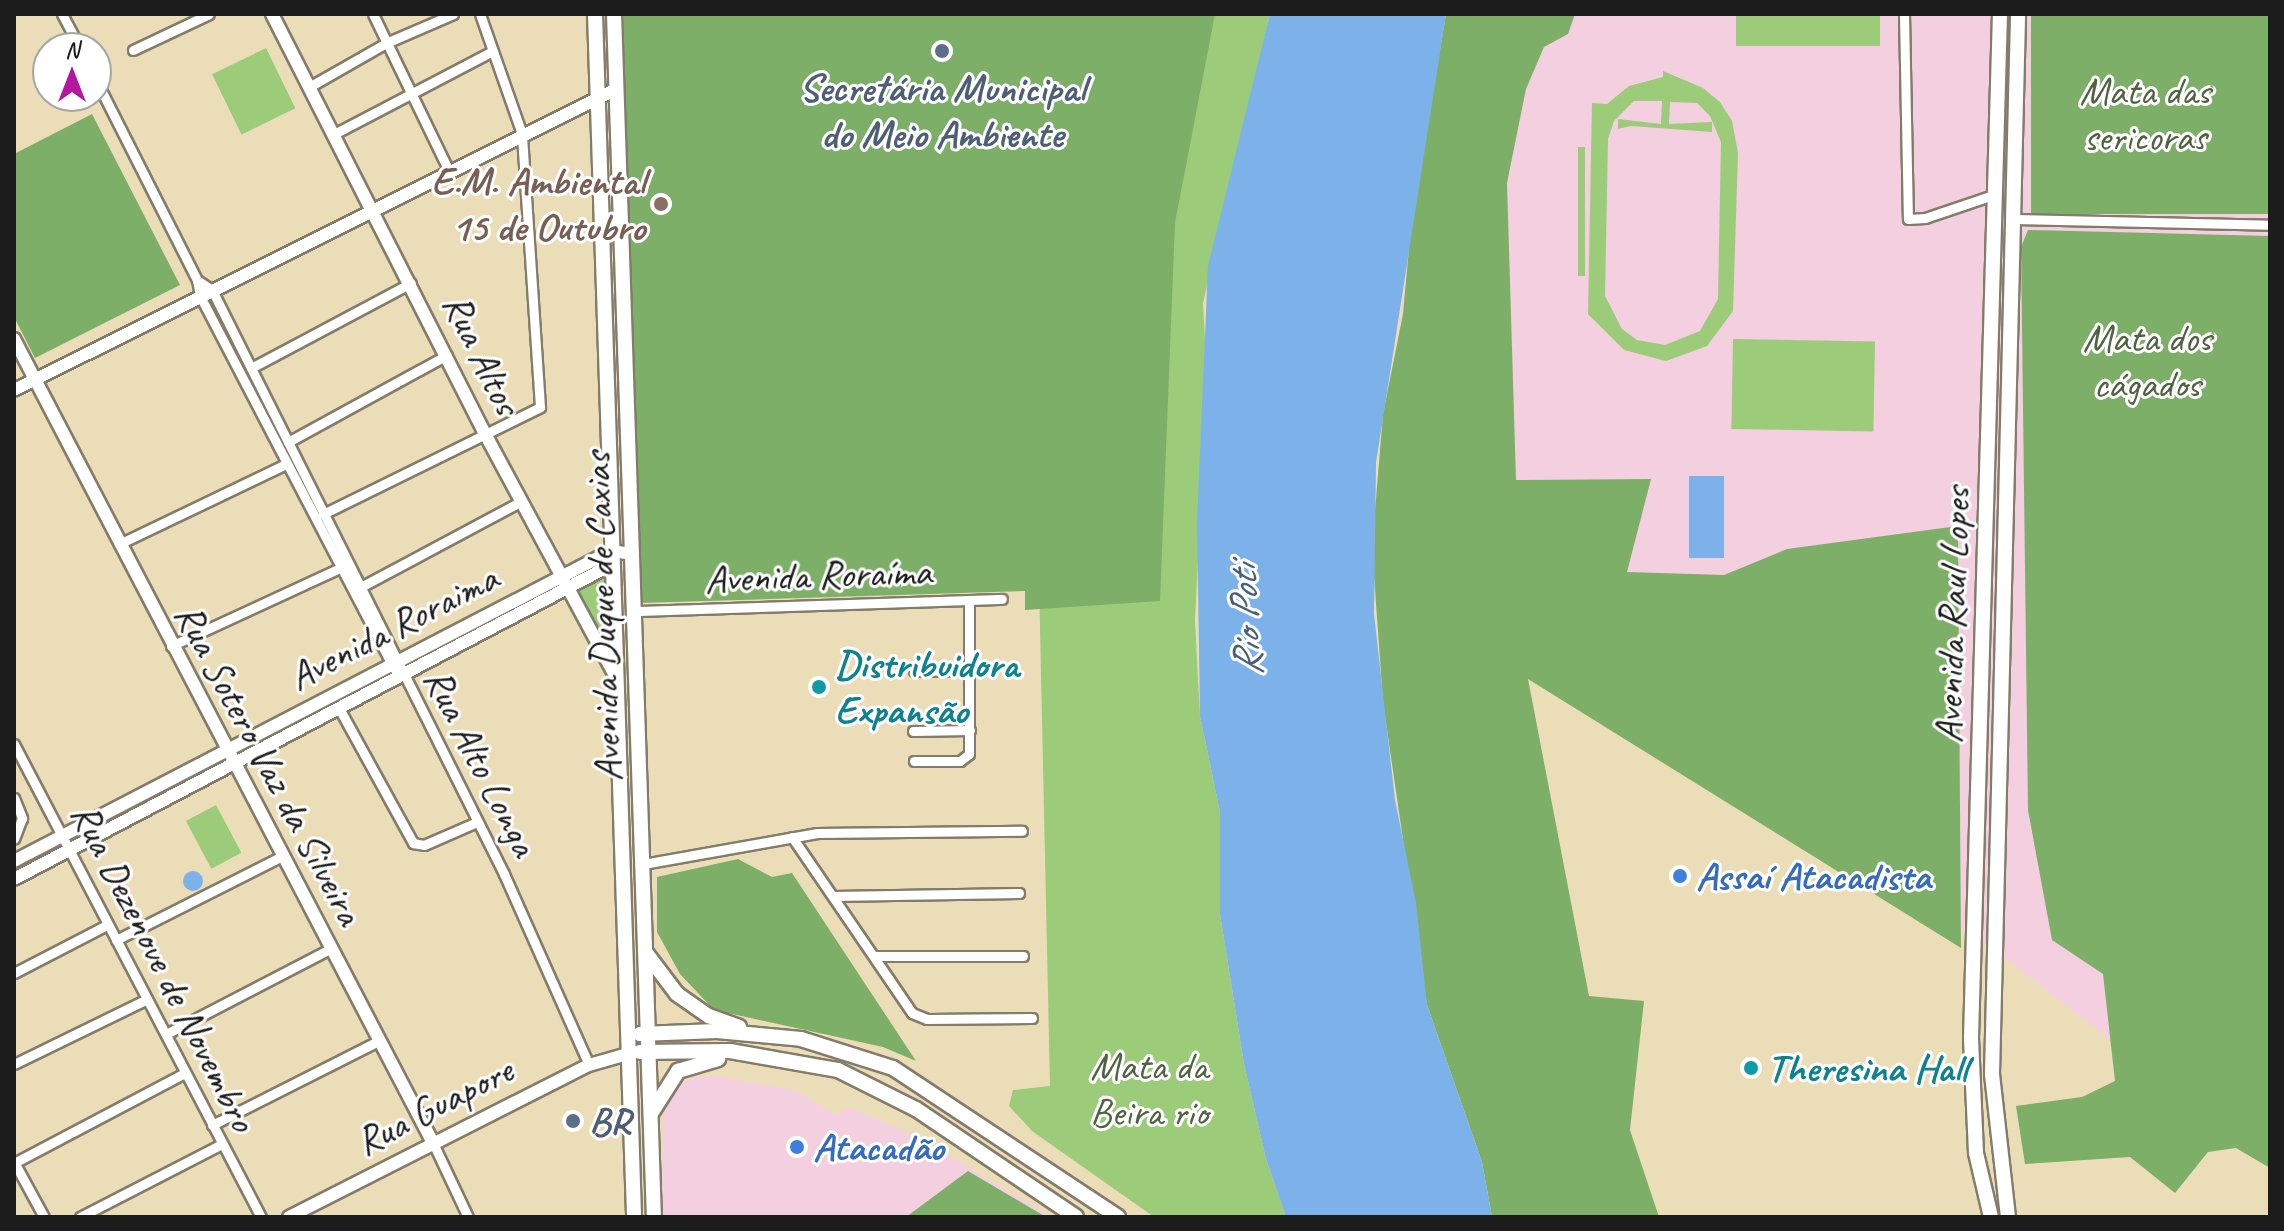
<!DOCTYPE html>
<meta charset="utf-8">
<style>
body{margin:0}
#map{position:relative;width:2284px;height:1231px;overflow:hidden;background:#ecddb9;font-family:Caveat,sans-serif}
div>[style]{position:absolute}
.built>*{inset:0;background:#f3cfdf}
.green>*{inset:0;background:#9ccb79;transform-origin:0 0}
.forest>*{inset:0;background:#7daf69;transform-origin:0 0}
.water>*{inset:0;background:#7cb1ea;transform-origin:0 0}
.round{border-radius:50%}
.roads{filter:drop-shadow(2px 0 #847c6a) drop-shadow(-2px 0 #847c6a) drop-shadow(0 2px #847c6a) drop-shadow(0 -2px #847c6a)}
.minor>*{height:9px;margin:-4.5px;padding:0 4.5px;transform-origin:4.5px;border-radius:4.5px;background:#fff}
.tertiary>*{height:12px;margin:-6px;padding:0 6px;transform-origin:6px;border-radius:6px;background:#fff}
.primary>*{height:14px;margin:-7px;padding:0 7px;transform-origin:7px;border-radius:7px;background:#fff}
.dots>*{width:22px;height:22px;translate:-50% -50%;box-sizing:border-box;border:4px solid #fff;border-radius:50%}
span{translate:-50% -50%;white-space:nowrap;text-align:center;line-height:1.15;-webkit-text-stroke:6px #fff;paint-order:stroke}
.service-label{font-size:40px;color:#4e5e75;font-weight:700}
.left{translate:0 -50%;text-align:left}
.park-label{font-size:40px;color:#4f6241}
.education-label{font-size:40px;color:#785e54;font-weight:700}
.right{translate:-100% -50%;text-align:right}
.street-label{font-size:40px;color:#1c1c1c}
.culture-label{font-size:40px;color:#0d838f;font-weight:700}
.shop-label{font-size:40px;color:#366cbe;font-weight:700}
.water-label{font-size:42px;color:#475f79;font-style:italic}
.frame{position:absolute;inset:0;border:16px solid #1c1c1c;pointer-events:none}
.north{position:absolute;left:32px;top:32px;width:80px;height:80px;box-sizing:border-box;background:#fff;border:2px solid #a4a4a4;border-radius:50%;rotate:0deg;font-size:22px;font-weight:700;line-height:32px;text-align:center;color:#1c1c1c}
.north::after{content:'';display:block;margin:auto;width:28px;height:36px;background:#b5179e;clip-path:polygon(50% 0,100% 100%,50% 72%,0 100%)}
</style>
<div id="map">
<div class="built">
<i style="clip-path:polygon(1446px 14px,2270px 14px,2270px 1165px,2006px 959px,1372px 547px,1426px 118px,1441px 70px)"></i>
<i style="clip-path:polygon(715px 1076px,794px 1090px,836px 1115px,847px 1108px,859px 1111px,919px 1138px,1052px 1217px,661px 1217px,664px 1108px,673px 1089px,693px 1077px)"></i>
</div>
<div class="green">
<i style="clip-path:polygon(1167px 14px,1270px 14px,1203px 303px,1207px 374px,1195px 620px,1200px 716px,1220px 812px,1220px 914px,1244px 1064px,1266px 1159px,1286px 1217px,1154px 1217px,1032px 1131px,1009px 1106px,1013px 1090px,1050px 1086px,1039px 582px)"></i>
<i style="left:1736px;top:14px;width:144px;height:32px"></i>
<i style="left:266px;top:48px;width:67px;height:60px;rotate:64deg"></i>
<i style="clip-path:polygon(evenodd,1663px 71px,1703px 88px,1720px 102px,1732px 121px,1738px 153px,1733px 311px,1707px 346px,1666px 361px,1624px 350px,1588px 314px,1592px 103px,1607px 104px,1629px 86px,1663px 77px,1663px 71px,1634px 101px,1662px 101px,1661px 124px,1618px 119px,1618px 129px,1631px 126px,1712px 132px,1712px 122px,1669px 124px,1670px 102px,1697px 103px,1710px 116px,1721px 142px,1718px 299px,1700px 331px,1665px 345px,1637px 340px,1622px 329px,1605px 296px,1608px 139px,1614px 121px,1634px 101px)"></i>
<i style="left:1578px;top:147px;width:7px;height:129px"></i>
<i style="left:1733px;top:339px;width:142px;height:90px;rotate:1deg"></i>
<i style="clip-path:polygon(606px 577px,610px 652px,576px 590px)"></i>
<i style="left:216px;top:805px;width:54px;height:34px;rotate:62deg"></i>
</div>
<div class="forest">
<i style="clip-path:polygon(623px 14px,1215px 14px,1175px 223px,1160px 601px,1025px 610px,1025px 591px,640px 603px)"></i>
<i style="clip-path:polygon(1446px 14px,1575px 14px,1568px 34px,1544px 47px,1526px 89px,1507px 183px,1516px 480px,1651px 479px,1627px 572px,1724px 575px,1787px 549px,1958px 526px,1961px 948px,1528px 679px,1589px 996px,1644px 1001px,1630px 1130px,1659px 1217px,1492px 1217px,1482px 1162px,1427px 1005px,1383px 702px,1372px 547px,1383px 414px,1403px 314px,1412px 215px)"></i>
<i style="left:2031px;top:14px;width:239px;height:200px"></i>
<i style="clip-path:polygon(92px 114px,180px 285px,35px 358px,14px 317px,14px 154px)"></i>
<i style="clip-path:polygon(2028px 230px,2270px 236px,2270px 1168px,2236px 1148px,2208px 1152px,2175px 1193px,2130px 1157px,2025px 1164px,2016px 1106px,2082px 1097px,2115px 1081px,2103px 974px,2052px 940px,2028px 810px,2021px 247px)"></i>
<i style="clip-path:polygon(738px 859px,772px 877px,792px 873px,916px 1061px,883px 1047px,714px 1010px,680px 974px,657px 932px,657px 877px)"></i>
<i style="clip-path:polygon(968px 1171px,1046px 1217px,906px 1217px)"></i>
</div>
<div class="water">
<i style="clip-path:polygon(1270px 14px,1446px 14px,1376px 463px,1374px 614px,1395px 800px,1416px 903px,1427px 1005px,1482px 1162px,1492px 1217px,1286px 1217px,1266px 1159px,1244px 1064px,1220px 914px,1220px 812px,1200px 716px,1197px 523px,1208px 266px)"></i>
<i style="left:1689px;top:476px;width:35px;height:82px"></i>
<i class="round" style="left:183px;top:871px;width:20px;height:20px"></i>
</div>
<div class="roads">
<div class="minor">
<i style="left:62px;top:14px;width:38px;rotate:62deg"></i>
<i style="left:373px;top:14px;width:174px;rotate:64.2deg"></i>
<i style="left:1904px;top:14px;width:205px;rotate:88.9deg"></i>
<i style="left:1908px;top:219px;width:17px;rotate:-3deg"></i>
<i style="left:1925px;top:218px;width:75px;rotate:-18.7deg"></i>
<i style="left:133px;top:50px;width:84px;rotate:-25.3deg"></i>
<i style="left:96px;top:80px;width:224px;rotate:63.2deg"></i>
<i style="left:197px;top:280px;width:16px;rotate:79deg"></i>
<i style="left:200px;top:296px;width:420px;rotate:62.5deg"></i>
<i style="left:309px;top:87px;width:89px;rotate:-29.7deg"></i>
<i style="left:386px;top:43px;width:73px;rotate:-23.4deg"></i>
<i style="left:334px;top:134px;width:179px;rotate:-27.6deg"></i>
<i style="left:2015px;top:219px;width:255px;rotate:1.3deg"></i>
<i style="left:197px;top:280px;width:18px;rotate:34deg"></i>
<i style="left:212px;top:290px;width:653px;rotate:63.43deg"></i>
<i style="left:504px;top:874px;width:209px;rotate:66deg"></i>
<i style="left:251px;top:368px;width:181px;rotate:-28deg"></i>
<i style="left:288px;top:442px;width:181px;rotate:-28.7deg"></i>
<i style="left:323px;top:514px;width:242px;rotate:-26.2deg"></i>
<i style="left:540px;top:407px;width:274px;rotate:-93.8deg"></i>
<i style="left:522px;top:134px;width:127px;rotate:-109.3deg"></i>
<i style="left:119px;top:544px;width:185px;rotate:-25.6deg"></i>
<i style="left:355px;top:590px;width:189px;rotate:-28.1deg"></i>
<i style="left:636px;top:611px;width:366px;rotate:-1.9deg"></i>
<i style="left:171px;top:646px;width:186px;rotate:-24.8deg"></i>
<i style="left:914px;top:671px;width:55px;rotate:-1deg"></i>
<i style="left:340px;top:710px;width:152px;rotate:61.2deg"></i>
<i style="left:413px;top:843px;width:11px;rotate:10deg"></i>
<i style="left:424px;top:845px;width:58px;rotate:-23.5deg"></i>
<i style="left:913px;top:731px;width:57px;rotate:-1deg"></i>
<i style="left:14px;top:744px;width:534px;rotate:62.43deg"></i>
<i style="left:914px;top:761px;width:46px"></i>
<i style="left:960px;top:761px;width:11px;rotate:-38deg"></i>
<i style="left:969px;top:754px;width:154px;rotate:-90deg"></i>
<i style="left:14px;top:798px;width:22px;rotate:68deg"></i>
<i style="left:22px;top:818px;width:22px;rotate:111deg"></i>
<i style="left:792px;top:837px;width:213px;rotate:55.7deg"></i>
<i style="left:912px;top:1013px;width:16px;rotate:22deg"></i>
<i style="left:927px;top:1019px;width:105px;rotate:-0.5deg"></i>
<i style="left:643px;top:864px;width:177px;rotate:-10.1deg"></i>
<i style="left:817px;top:833px;width:205px;rotate:-0.6deg"></i>
<i style="left:833px;top:896px;width:186px;rotate:-0.9deg"></i>
<i style="left:116px;top:940px;width:184px;rotate:-26.8deg"></i>
<i style="left:876px;top:956px;width:147px"></i>
<i style="left:14px;top:973px;width:105px;rotate:-27.3deg"></i>
<i style="left:166px;top:1034px;width:185px;rotate:-27.4deg"></i>
<i style="left:14px;top:1064px;width:148px;rotate:-26deg"></i>
<i style="left:212px;top:1125px;width:186px;rotate:-26.8deg"></i>
<i style="left:432px;top:1141px;width:84px;rotate:64.7deg"></i>
<i style="left:14px;top:1162px;width:63px;rotate:61.4deg"></i>
<i style="left:14px;top:1163px;width:193px;rotate:-27.8deg"></i>
<i style="left:80px;top:1217px;width:160px;rotate:-27.2deg"></i>
</div>
<div class="tertiary">
<i style="left:272px;top:14px;width:469px;rotate:63.1deg"></i>
<i style="left:484px;top:432px;width:276px;rotate:61.7deg"></i>
<i style="left:14px;top:339px;width:904px;rotate:62.47deg"></i>
<i style="left:14px;top:390px;width:672px;rotate:-26.53deg"></i>
<i style="left:14px;top:861px;width:673px;rotate:-27.44deg"></i>
<i style="left:611px;top:551px;width:22px;rotate:8deg"></i>
<i style="left:14px;top:879px;width:675px;rotate:-27.74deg"></i>
<i style="left:289px;top:1217px;width:336px;rotate:-26.9deg"></i>
<i style="left:589px;top:1065px;width:41px;rotate:-15.8deg"></i>
</div>
<div class="primary">
<i style="left:595px;top:14px;width:1204px;rotate:88.14deg"></i>
<i style="left:614px;top:14px;width:1204px;rotate:88.1deg"></i>
<i style="left:646px;top:953px;width:51px;rotate:52.9deg"></i>
<i style="left:677px;top:994px;width:39px;rotate:35deg"></i>
<i style="left:709px;top:1016px;width:32px;rotate:20deg"></i>
<i style="left:640px;top:1034px;width:77px;rotate:-2.2deg"></i>
<i style="left:717px;top:1031px;width:84px;rotate:5.4deg"></i>
<i style="left:801px;top:1039px;width:96px;rotate:17.5deg"></i>
<i style="left:893px;top:1068px;width:270px;rotate:33.5deg"></i>
<i style="left:640px;top:1052px;width:90px;rotate:-0.6deg"></i>
<i style="left:730px;top:1051px;width:110px;rotate:10deg"></i>
<i style="left:838px;top:1070px;width:87px;rotate:26.6deg"></i>
<i style="left:916px;top:1109px;width:193px;rotate:34deg"></i>
<i style="left:652px;top:1112px;width:49px;rotate:-57.6deg"></i>
<i style="left:678px;top:1071px;width:42px;rotate:-16.7deg"></i>
<i style="left:1991px;top:1217px;width:66px;rotate:-103.2deg"></i>
<i style="left:1976px;top:1153px;width:115px;rotate:-92.5deg"></i>
<i style="left:1971px;top:1038px;width:1024px;rotate:-88.38deg"></i>
<i style="left:2008px;top:1217px;width:144px;rotate:-96.4deg"></i>
<i style="left:1992px;top:1074px;width:1060px;rotate:-88.59deg"></i>
</div>
</div>
<div class="dots">
<i style="left:942px;top:51px;background:#5c6f8a"></i>
<i style="left:661px;top:204px;background:#8d6e63"></i>
<i style="left:819px;top:687px;background:#0f9aa8"></i>
<i style="left:1680px;top:876px;background:#3f7fe0"></i>
<i style="left:1751px;top:1068px;background:#0f9aa8"></i>
<i style="left:573px;top:1121px;background:#5c6f8a"></i>
<i style="left:797px;top:1147px;background:#3f7fe0"></i>
</div>
<div class="service-label">
<span style="left:942px;top:111px">Secretária Municipal<br>do Meio Ambiente</span>
<span class="left" style="left:589px;top:1121px">BR</span>
</div>
<div class="park-label">
<span style="left:2145px;top:114px">Mata das<br>sericoras</span>
<span style="left:2147px;top:361px">Mata dos<br>cágados</span>
<span style="left:1149px;top:1089px">Mata da<br>Beira rio</span>
</div>
<div class="education-label">
<span class="right" style="left:645px;top:204px">E.M. Ambiental<br>15 de Outubro</span>
</div>
<div class="street-label">
<span style="left:482px;top:354px;rotate:64deg">Rua Altos</span>
<span style="left:818px;top:575px;rotate:-2deg">Avenida Roraíma</span>
<span style="left:1952px;top:615px;rotate:-88deg">Avenida Raul Lopes</span>
<span style="left:602px;top:617px;rotate:-92deg">Avenida Duque de Caxias</span>
<span style="left:393px;top:627px;rotate:-27deg">Avenida Roraima</span>
<span style="left:481px;top:762px;rotate:63deg">Rua Alto Longa</span>
<span style="left:269px;top:764px;rotate:62deg">Rua Sotero Vaz da Silveira</span>
<span style="left:164px;top:967px;rotate:63deg">Rua Dezenove de Novembro</span>
<span style="left:434px;top:1106px;rotate:-27deg">Rua Guapore</span>
</div>
<div class="culture-label">
<span class="left" style="left:835px;top:687px">Distribuidora<br>Expansão</span>
<span class="left" style="left:1767px;top:1068px">Theresina Hall</span>
</div>
<div class="shop-label">
<span class="left" style="left:1696px;top:876px">Assaí Atacadista</span>
<span class="left" style="left:813px;top:1147px">Atacadão</span>
</div>
<div class="water-label">
<span style="left:1246px;top:621px;rotate:-93deg">Rio Poti</span>
</div>
<div class="frame"></div>
<div class="north">N</div>
</div>
